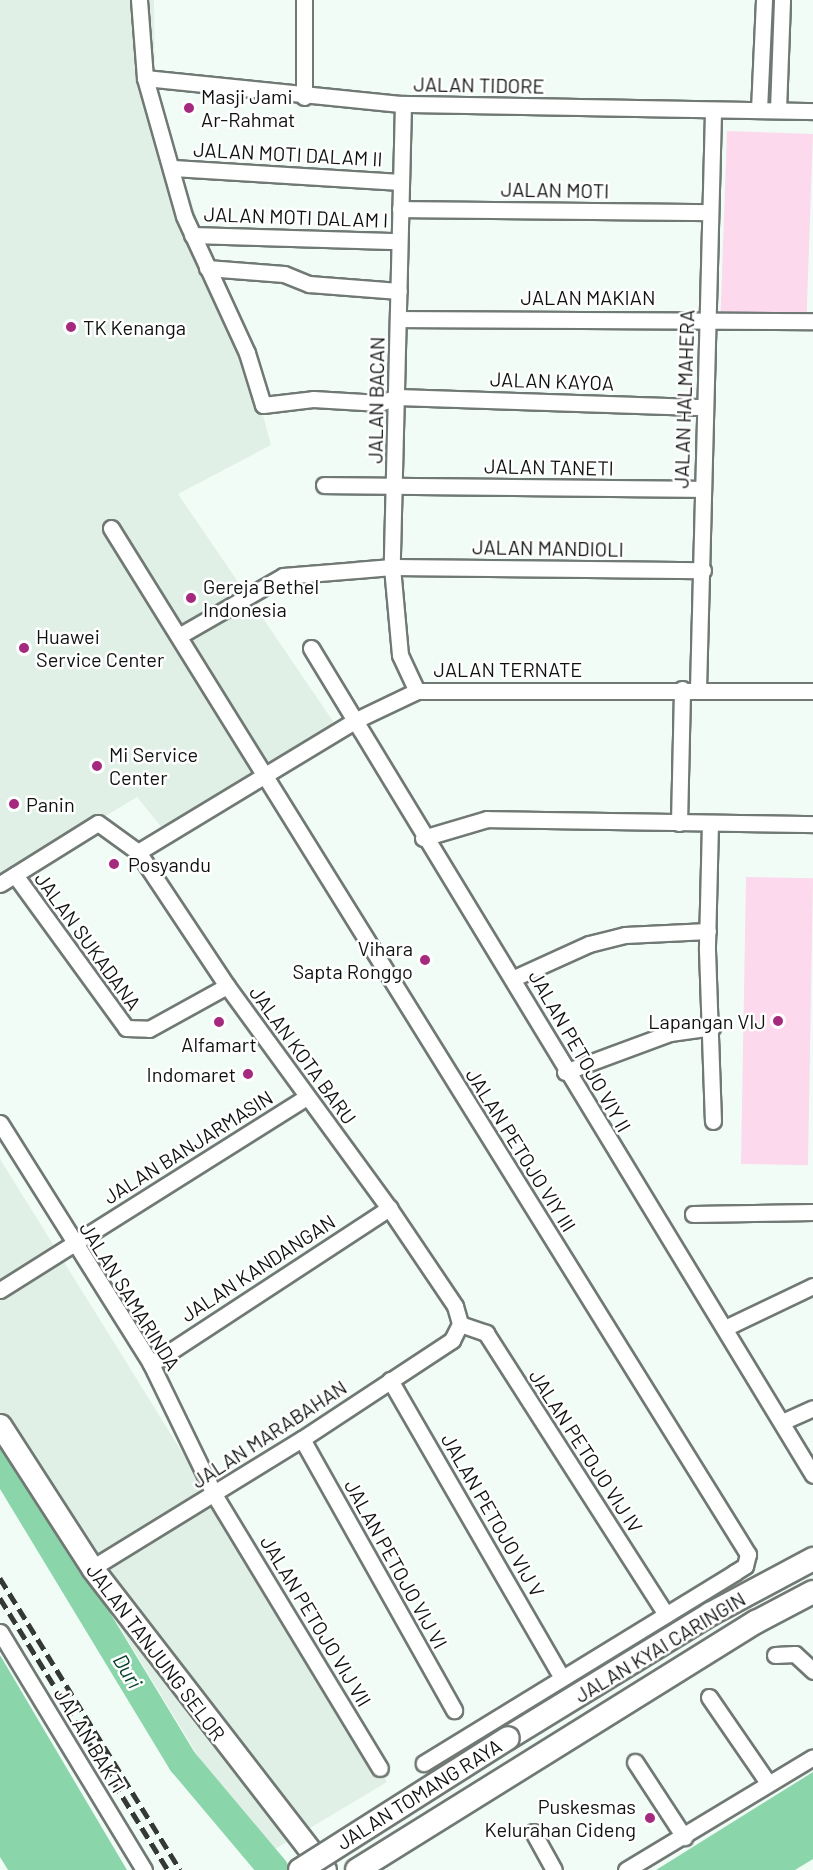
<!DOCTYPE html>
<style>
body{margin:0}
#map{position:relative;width:813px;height:1870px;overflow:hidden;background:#f2fcf6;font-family:Barlow,sans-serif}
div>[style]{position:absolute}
.built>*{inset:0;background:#e0f0e6}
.green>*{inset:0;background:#fcd9ec;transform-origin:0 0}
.water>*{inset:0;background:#8bd5ab}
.river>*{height:30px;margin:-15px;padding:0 15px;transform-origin:15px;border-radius:15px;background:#8bd5ab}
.roads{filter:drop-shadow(2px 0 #717974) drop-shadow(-2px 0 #717974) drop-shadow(0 2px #717974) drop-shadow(0 -2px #717974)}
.street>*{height:15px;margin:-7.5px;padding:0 7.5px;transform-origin:7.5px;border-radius:7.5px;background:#fff}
.secondary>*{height:21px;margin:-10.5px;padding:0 10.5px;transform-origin:10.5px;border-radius:10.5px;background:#fff}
.primary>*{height:22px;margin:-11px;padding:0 11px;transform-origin:11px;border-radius:11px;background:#fff}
.rail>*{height:4.5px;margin-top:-2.25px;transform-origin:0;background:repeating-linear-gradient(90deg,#353936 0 12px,transparent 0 18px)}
.bridges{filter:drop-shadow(2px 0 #717974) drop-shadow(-2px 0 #717974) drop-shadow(0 2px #717974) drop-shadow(0 -2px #717974)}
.primary-bridge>*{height:22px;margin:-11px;padding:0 11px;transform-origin:11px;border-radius:11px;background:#fff}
.dots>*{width:16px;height:16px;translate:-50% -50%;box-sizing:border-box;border:3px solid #fff;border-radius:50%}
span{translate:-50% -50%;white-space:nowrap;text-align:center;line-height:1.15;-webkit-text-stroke:5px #fff;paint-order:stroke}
.street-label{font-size:20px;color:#0f1210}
.poi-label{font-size:20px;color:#0f1210}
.left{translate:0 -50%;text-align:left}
.right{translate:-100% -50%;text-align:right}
.water-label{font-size:21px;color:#003e24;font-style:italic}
</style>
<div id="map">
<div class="built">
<i style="clip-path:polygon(0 0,154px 0,155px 89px,199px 225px,234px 307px,271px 445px,178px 494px,337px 727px,167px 834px,137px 797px,0 880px)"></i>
<i style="clip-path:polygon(0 1159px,387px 1782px,260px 1858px,0 1430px)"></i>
</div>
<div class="green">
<i style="left:727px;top:131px;width:86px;height:181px;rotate:2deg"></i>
<i style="left:746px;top:877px;width:67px;height:287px;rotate:1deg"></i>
</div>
<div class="water">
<i style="clip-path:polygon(0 1655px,43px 1728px,127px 1870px,8px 1870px,0 1857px)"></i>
<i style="clip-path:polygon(813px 1772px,813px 1859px,795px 1870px,656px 1870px)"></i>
</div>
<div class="river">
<i style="left:0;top:1460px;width:353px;rotate:58.8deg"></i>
<i style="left:183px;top:1762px;width:141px;rotate:49.9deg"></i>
</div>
<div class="roads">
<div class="street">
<i style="left:139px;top:0;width:78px;rotate:85.6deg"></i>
<i style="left:145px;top:78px;width:143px;rotate:74.2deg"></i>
<i style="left:184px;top:216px;width:151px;rotate:65.3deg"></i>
<i style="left:247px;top:353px;width:54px;rotate:72.9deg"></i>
<i style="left:263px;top:405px;width:50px;rotate:-6.8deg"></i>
<i style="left:313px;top:399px;width:67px;rotate:3.4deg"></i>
<i style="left:380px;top:403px;width:18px;rotate:-19deg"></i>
<i style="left:397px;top:397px;width:308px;rotate:1.9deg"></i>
<i style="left:304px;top:0;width:97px;rotate:90deg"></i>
<i style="left:145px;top:78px;width:259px;rotate:5.8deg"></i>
<i style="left:403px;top:104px;width:410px;rotate:1deg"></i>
<i style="left:403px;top:104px;width:463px;rotate:91.4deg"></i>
<i style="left:392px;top:567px;width:88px;rotate:84.8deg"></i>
<i style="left:400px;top:655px;width:40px;rotate:65deg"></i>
<i style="left:759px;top:110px;width:110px;rotate:-87.4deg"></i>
<i style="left:778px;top:110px;width:110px;rotate:-87.9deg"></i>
<i style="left:173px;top:168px;width:228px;rotate:3.5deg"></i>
<i style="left:400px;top:209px;width:310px;rotate:0.6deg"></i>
<i style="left:192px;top:235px;width:207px;rotate:1.7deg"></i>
<i style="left:207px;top:268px;width:77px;rotate:4.5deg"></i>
<i style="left:284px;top:274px;width:27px;rotate:22deg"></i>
<i style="left:309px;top:284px;width:90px;rotate:4.4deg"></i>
<i style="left:398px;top:319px;width:415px;rotate:0.3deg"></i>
<i style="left:324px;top:485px;width:379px;rotate:0.6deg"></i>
<i style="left:111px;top:528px;width:1208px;rotate:58.17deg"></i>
<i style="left:748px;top:1554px;width:12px;rotate:104deg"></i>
<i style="left:745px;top:1566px;width:13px;rotate:148deg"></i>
<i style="left:734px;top:1573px;width:364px;rotate:148.5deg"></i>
<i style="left:184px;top:633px;width:114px;rotate:-29.9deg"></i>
<i style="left:283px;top:576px;width:109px;rotate:-4.7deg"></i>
<i style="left:392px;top:567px;width:311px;rotate:0.6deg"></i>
<i style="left:311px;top:648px;width:967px;rotate:58.74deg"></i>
<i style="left:698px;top:689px;width:578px;rotate:-88.51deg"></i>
<i style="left:679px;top:823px;width:134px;rotate:-88.7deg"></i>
<i style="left:710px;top:823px;width:127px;rotate:91.4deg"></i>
<i style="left:707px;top:950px;width:171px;rotate:88deg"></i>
<i style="left:423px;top:838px;width:67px;rotate:-16.5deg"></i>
<i style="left:487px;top:819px;width:326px;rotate:0.9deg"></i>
<i style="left:138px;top:852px;width:253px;rotate:-31.2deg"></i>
<i style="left:354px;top:721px;width:70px;rotate:-25.5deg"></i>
<i style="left:417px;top:691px;width:396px"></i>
<i style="left:15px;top:875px;width:189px;rotate:54deg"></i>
<i style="left:126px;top:1028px;width:23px;rotate:2deg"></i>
<i style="left:149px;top:1029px;width:89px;rotate:-28.9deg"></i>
<i style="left:0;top:884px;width:115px;rotate:-31.9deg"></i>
<i style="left:98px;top:823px;width:49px;rotate:35.9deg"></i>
<i style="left:138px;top:852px;width:161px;rotate:56.4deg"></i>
<i style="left:227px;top:986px;width:275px;rotate:53.9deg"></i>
<i style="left:389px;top:1208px;width:118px;rotate:56deg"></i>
<i style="left:455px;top:1306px;width:19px;rotate:74deg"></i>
<i style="left:514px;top:978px;width:82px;rotate:-24.4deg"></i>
<i style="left:589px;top:944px;width:37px;rotate:-14deg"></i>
<i style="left:625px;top:935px;width:83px;rotate:-2.8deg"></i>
<i style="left:565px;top:1072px;width:112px;rotate:-20.4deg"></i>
<i style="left:670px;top:1033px;width:43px;rotate:-7.9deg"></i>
<i style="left:0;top:1123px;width:284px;rotate:57.9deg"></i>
<i style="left:151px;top:1364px;width:147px;rotate:64.1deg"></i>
<i style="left:215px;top:1496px;width:318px;rotate:58.8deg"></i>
<i style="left:693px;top:1214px;width:120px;rotate:-1deg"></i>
<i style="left:0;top:1290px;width:363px;rotate:-32.2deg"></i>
<i style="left:460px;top:1324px;width:28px;rotate:19deg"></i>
<i style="left:486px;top:1333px;width:334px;rotate:57.4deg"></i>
<i style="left:727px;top:1327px;width:95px;rotate:-25.5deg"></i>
<i style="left:151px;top:1364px;width:285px;rotate:-33.2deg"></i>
<i style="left:390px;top:1380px;width:336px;rotate:60deg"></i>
<i style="left:782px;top:1422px;width:34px;rotate:-24deg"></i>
<i style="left:302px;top:1439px;width:311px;rotate:60.7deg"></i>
<i style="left:92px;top:1568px;width:246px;rotate:-31.6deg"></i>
<i style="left:302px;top:1439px;width:180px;rotate:-33.4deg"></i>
<i style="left:452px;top:1340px;width:18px;rotate:-63deg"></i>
<i style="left:0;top:1632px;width:278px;rotate:58.8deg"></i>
<i style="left:775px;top:1655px;width:20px;rotate:-3deg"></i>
<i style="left:795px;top:1654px;width:25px;rotate:43deg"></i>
<i style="left:709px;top:1697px;width:104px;rotate:55.5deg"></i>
<i style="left:635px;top:1762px;width:90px;rotate:56.8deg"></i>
<i style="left:533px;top:1832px;width:43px;rotate:61.1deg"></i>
<i style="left:626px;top:1870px;width:218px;rotate:-31.1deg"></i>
</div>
<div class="secondary">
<i style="left:0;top:1425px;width:170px;rotate:57.2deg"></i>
<i style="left:92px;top:1568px;width:381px;rotate:52.3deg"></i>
</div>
<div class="primary">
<i style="left:508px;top:1738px;width:237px;rotate:-31.5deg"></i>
<i style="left:710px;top:1614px;width:117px;rotate:-28.1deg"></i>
<i style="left:357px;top:1870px;width:470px;rotate:-31.9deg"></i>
<i style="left:756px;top:1622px;width:64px;rotate:-27.8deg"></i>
</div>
</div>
<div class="rail">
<i style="left:0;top:1578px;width:343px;rotate:58.3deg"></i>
<i style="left:0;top:1598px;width:320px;rotate:58.3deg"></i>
</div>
<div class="bridges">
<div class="primary-bridge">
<i style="left:300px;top:1870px;width:246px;rotate:-32.4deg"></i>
</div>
</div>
<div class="dots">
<i style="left:189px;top:108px;background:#a52a7e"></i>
<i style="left:71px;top:327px;background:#a52a7e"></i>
<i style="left:191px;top:598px;background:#a52a7e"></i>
<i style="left:24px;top:648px;background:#a52a7e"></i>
<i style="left:97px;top:766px;background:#a52a7e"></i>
<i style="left:14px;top:804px;background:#a52a7e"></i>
<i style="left:114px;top:864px;background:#a52a7e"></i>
<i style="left:425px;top:960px;background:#a52a7e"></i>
<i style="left:778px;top:1021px;background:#a52a7e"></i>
<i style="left:219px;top:1022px;background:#a52a7e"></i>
<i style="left:248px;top:1074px;background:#a52a7e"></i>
<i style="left:650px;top:1818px;background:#a52a7e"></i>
</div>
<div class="street-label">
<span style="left:479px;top:85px;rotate:1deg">JALAN TIDORE</span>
<span style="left:288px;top:154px;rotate:3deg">JALAN MOTI DALAM II</span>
<span style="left:555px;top:190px;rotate:1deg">JALAN MOTI</span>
<span style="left:296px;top:217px;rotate:2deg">JALAN MOTI DALAM I</span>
<span style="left:588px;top:297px">JALAN MAKIAN</span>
<span style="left:552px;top:381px;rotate:2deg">JALAN KAYOA</span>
<span style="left:684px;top:399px;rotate:-88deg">JALAN HALMAHERA</span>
<span style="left:376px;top:400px;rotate:-89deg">JALAN BACAN</span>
<span style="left:549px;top:467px;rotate:1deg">JALAN TANETI</span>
<span style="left:548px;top:548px;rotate:1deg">JALAN MANDIOLI</span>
<span style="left:508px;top:669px">JALAN TERNATE</span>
<span style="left:88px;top:941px;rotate:54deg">JALAN SUKADANA</span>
<span style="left:580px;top:1051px;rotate:60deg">JALAN PETOJO VIY II</span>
<span style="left:303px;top:1055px;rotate:54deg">JALAN KOTA BARU</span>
<span style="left:188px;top:1147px;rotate:-32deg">JALAN BANJARMASIN</span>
<span style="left:521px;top:1150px;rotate:58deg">JALAN PETOJO VIY III</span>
<span style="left:258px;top:1268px;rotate:-33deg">JALAN KANDANGAN</span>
<span style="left:130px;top:1296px;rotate:58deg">JALAN SAMARINDA</span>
<span style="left:269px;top:1434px;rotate:-33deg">JALAN MARABAHAN</span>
<span style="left:586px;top:1451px;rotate:57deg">JALAN PETOJO VIJ IV</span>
<span style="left:493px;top:1515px;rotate:60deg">JALAN PETOJO VIJ V</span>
<span style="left:396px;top:1564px;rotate:61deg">JALAN PETOJO VIJ VI</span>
<span style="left:316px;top:1621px;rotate:59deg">JALAN PETOJO VIJ VII</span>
<span style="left:660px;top:1647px;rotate:-31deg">JALAN KYAI CARINGIN</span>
<span style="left:156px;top:1652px;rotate:53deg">JALAN TANJUNG SELOR</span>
<span style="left:90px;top:1740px;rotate:59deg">JALAN BAKTI</span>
<span style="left:419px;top:1794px;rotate:-32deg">JALAN TOMANG RAYA</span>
</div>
<div class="poi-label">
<span class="left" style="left:201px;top:108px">Masji Jami<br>Ar-Rahmat</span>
<span class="left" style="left:83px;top:327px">TK Kenanga</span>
<span class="left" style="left:203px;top:598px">Gereja Bethel<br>Indonesia</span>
<span class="left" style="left:36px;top:648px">Huawei<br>Service Center</span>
<span class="left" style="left:109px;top:766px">Mi Service<br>Center</span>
<span class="left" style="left:26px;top:804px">Panin</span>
<span class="left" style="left:128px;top:864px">Posyandu</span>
<span class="right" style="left:413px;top:960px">Vihara<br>Sapta Ronggo</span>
<span class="right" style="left:766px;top:1021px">Lapangan VIJ</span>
<span style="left:219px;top:1044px">Alfamart</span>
<span class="right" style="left:236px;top:1074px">Indomaret</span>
<span class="right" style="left:636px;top:1818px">Puskesmas<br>Kelurahan Cideng</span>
</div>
<div class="water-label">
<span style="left:128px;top:1671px;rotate:59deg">Duri</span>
</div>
</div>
